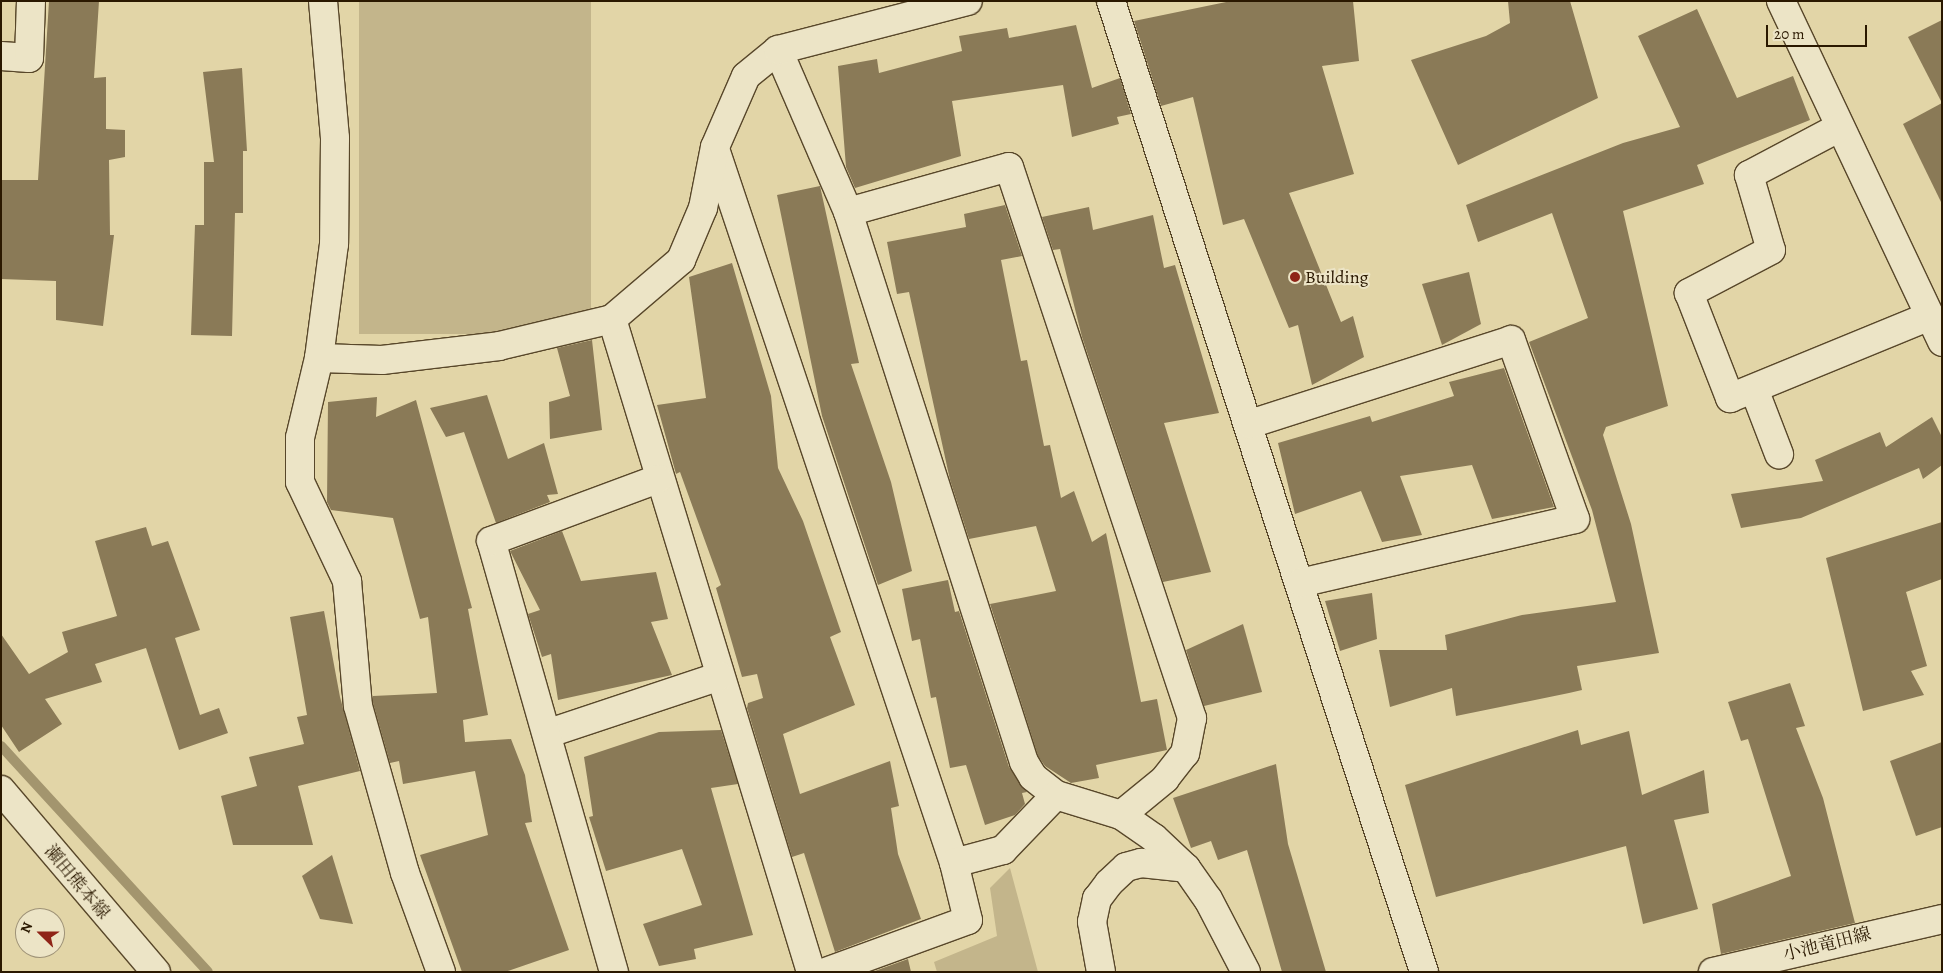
<!DOCTYPE html>
<meta charset="utf-8">
<style>
body{margin:0}
#map{position:relative;width:1943px;height:973px;overflow:hidden;background:#e2d5a7;font-family:Alegreya,"Noto Serif JP",serif}
div>[style]{position:absolute}
.green>*{inset:0;background:#c3b58b;transform-origin:0 0}
.stream>*{height:10px;margin:-5px;padding:0 5px;transform-origin:5px;border-radius:5px;background:#a3956e}
.building>*{inset:0;background:#8a7a57}
.roads{filter:drop-shadow(1px 0 #58472a) drop-shadow(-1px 0 #58472a) drop-shadow(0 1px #58472a) drop-shadow(0 -1px #58472a)}
.street>*{height:28px;margin:-14px;padding:0 14px;transform-origin:14px;border-radius:14px;background:#ece4c6}
.secondary>*{height:28px;margin:-14px;padding:0 14px;transform-origin:14px;border-radius:14px;background:#ece4c6}
.dots>*{width:14px;height:14px;translate:-50% -50%;box-sizing:border-box;border:2px solid #ece4c6;border-radius:50%}
span{translate:-50% -50%;white-space:nowrap;text-align:center;line-height:1.15;-webkit-text-stroke:4px #ece4c6;paint-order:stroke}
.poi-label{font-size:18px;color:#2a1800}
.left{translate:0 -50%;text-align:left}
.street-label{font-size:18px;color:#2a1800}
.frame{position:absolute;inset:0;border:2px solid #2a1800;pointer-events:none}
.north{position:absolute;left:15px;top:908px;width:50px;height:50px;box-sizing:border-box;background:#ece4c6;border:1px solid #9e9277;border-radius:50%;rotate:292deg;font-size:14px;font-weight:700;line-height:20px;text-align:center;color:#2a1800}
.north::after{content:'';display:block;margin:auto;width:18px;height:22px;background:#8f2418;clip-path:polygon(50% 0,100% 100%,50% 72%,0 100%)}
.scale{position:absolute;left:1766px;top:25px;width:101px;height:22px;box-sizing:border-box;border:2px solid #2a1800;border-top:0;padding-left:6px;font-size:15px;line-height:18px;white-space:nowrap;color:#2a1800;-webkit-text-stroke:4px #ece4c6;paint-order:stroke}
</style>
<div id="map">
<div class="green">
<i style="left:359px;top:1px;width:232px;height:333px"></i>
<i style="clip-path:polygon(1010px 868px,1038px 972px,937px 972px,934px 962px,997px 936px,990px 888px)"></i>
</div>
<div class="stream">
<i style="left:1px;top:746px;width:306px;rotate:47.5deg"></i>
</div>
<div class="building">
<i style="clip-path:polygon(49px 1px,99px 1px,94px 78px,106px 77px,106px 129px,125px 130px,125px 157px,109px 160px,110px 235px,114px 235px,103px 326px,56px 320px,56px 281px,1px 279px,1px 180px,38px 180px)"></i>
<i style="clip-path:polygon(1231px 1px,1353px 1px,1359px 61px,1322px 66px,1354px 174px,1289px 193px,1341px 322px,1353px 316px,1364px 357px,1312px 385px,1298px 325px,1289px 328px,1244px 219px,1223px 225px,1193px 97px,1161px 106px,1134px 21px)"></i>
<i style="clip-path:polygon(1508px 1px,1570px 1px,1598px 98px,1458px 165px,1411px 60px,1486px 36px,1510px 23px)"></i>
<i style="clip-path:polygon(1697px 9px,1737px 98px,1793px 76px,1810px 120px,1697px 165px,1704px 184px,1623px 211px,1668px 406px,1606px 427px,1603px 435px,1631px 524px,1659px 653px,1577px 666px,1582px 690px,1569px 693px,1456px 716px,1452px 688px,1390px 707px,1379px 650px,1447px 650px,1445px 635px,1522px 615px,1616px 602px,1592px 510px,1529px 342px,1588px 318px,1552px 213px,1478px 242px,1466px 205px,1623px 143px,1680px 127px,1638px 36px)"></i>
<i style="clip-path:polygon(1942px 20px,1942px 103px,1908px 37px)"></i>
<i style="clip-path:polygon(1076px 25px,1092px 88px,1120px 78px,1131px 114px,1117px 117px,1119px 124px,1072px 137px,1063px 85px,952px 101px,961px 156px,855px 188px,846px 167px,838px 66px,877px 59px,879px 73px,962px 51px,959px 36px,1007px 28px,1009px 38px)"></i>
<i style="clip-path:polygon(242px 68px,247px 151px,243px 151px,243px 213px,235px 213px,232px 336px,191px 335px,195px 225px,204px 225px,204px 162px,214px 162px,203px 72px)"></i>
<i style="clip-path:polygon(1942px 103px,1942px 204px,1903px 124px)"></i>
<i style="clip-path:polygon(820px 186px,859px 363px,851px 364px,891px 482px,912px 571px,878px 585px,822px 416px,777px 195px)"></i>
<i style="clip-path:polygon(1005px 205px,1022px 256px,1001px 260px,1021px 361px,1027px 360px,1044px 446px,1050px 445px,1061px 498px,1074px 491px,1092px 542px,1106px 533px,1141px 702px,1157px 699px,1167px 750px,1096px 765px,1099px 778px,1071px 783px,1045px 766px,1038px 756px,990px 604px,1056px 591px,1036px 526px,969px 539px,950px 480px,909px 292px,897px 294px,887px 242px,966px 227px,964px 214px)"></i>
<i style="clip-path:polygon(1089px 207px,1093px 230px,1153px 215px,1164px 268px,1175px 265px,1219px 413px,1164px 423px,1211px 572px,1163px 582px,1082px 337px,1060px 249px,1053px 250px,1042px 217px)"></i>
<i style="clip-path:polygon(732px 263px,771px 396px,778px 468px,803px 521px,841px 632px,830px 637px,855px 705px,783px 734px,800px 794px,890px 761px,899px 806px,891px 808px,898px 854px,921px 919px,835px 952px,804px 853px,792px 857px,747px 708px,748px 703px,763px 698px,757px 674px,742px 677px,716px 588px,721px 585px,680px 472px,676px 474px,657px 405px,706px 398px,689px 277px)"></i>
<i style="clip-path:polygon(1469px 272px,1481px 324px,1442px 345px,1422px 284px)"></i>
<i style="clip-path:polygon(592px 340px,602px 430px,550px 439px,549px 402px,570px 396px,557px 348px)"></i>
<i style="clip-path:polygon(1504px 368px,1554px 507px,1492px 519px,1472px 465px,1400px 476px,1422px 535px,1382px 542px,1361px 491px,1295px 514px,1278px 443px,1370px 416px,1372px 422px,1454px 396px,1449px 382px)"></i>
<i style="clip-path:polygon(487px 395px,508px 459px,544px 443px,558px 494px,547px 495px,550px 502px,496px 523px,464px 432px,446px 437px,430px 408px)"></i>
<i style="clip-path:polygon(377px 397px,376px 417px,416px 400px,472px 608px,468px 609px,488px 715px,463px 720px,465px 742px,511px 739px,525px 775px,532px 822px,525px 823px,569px 950px,505px 972px,462px 972px,420px 855px,488px 835px,475px 771px,403px 784px,399px 761px,390px 763px,373px 703px,373px 696px,437px 693px,428px 617px,420px 619px,393px 518px,331px 510px,327px 502px,328px 402px)"></i>
<i style="clip-path:polygon(1932px 417px,1942px 437px,1942px 465px,1923px 479px,1919px 468px,1801px 518px,1741px 528px,1731px 494px,1823px 481px,1815px 460px,1880px 432px,1886px 447px)"></i>
<i style="clip-path:polygon(1942px 522px,1942px 579px,1906px 592px,1927px 666px,1911px 671px,1924px 695px,1863px 711px,1826px 558px)"></i>
<i style="clip-path:polygon(146px 527px,152px 546px,168px 541px,200px 630px,175px 638px,200px 715px,219px 708px,228px 733px,179px 750px,146px 648px,95px 664px,102px 682px,45px 699px,62px 724px,19px 752px,1px 725px,1px 634px,29px 674px,68px 652px,62px 632px,117px 616px,95px 541px)"></i>
<i style="clip-path:polygon(562px 531px,581px 581px,656px 572px,668px 619px,651px 622px,672px 675px,558px 700px,551px 654px,542px 657px,528px 614px,540px 610px,510px 551px)"></i>
<i style="clip-path:polygon(948px 580px,955px 612px,959px 611px,1009px 767px,1027px 792px,1022px 793px,1025px 804px,1015px 815px,985px 825px,966px 765px,950px 768px,936px 697px,931px 698px,920px 639px,912px 641px,902px 589px)"></i>
<i style="clip-path:polygon(1372px 593px,1377px 639px,1340px 651px,1325px 601px)"></i>
<i style="clip-path:polygon(324px 611px,340px 697px,360px 771px,298px 786px,313px 845px,233px 845px,221px 796px,257px 786px,249px 757px,304px 744px,297px 717px,307px 715px,290px 617px)"></i>
<i style="clip-path:polygon(1243px 624px,1262px 692px,1204px 706px,1186px 650px)"></i>
<i style="clip-path:polygon(1790px 683px,1805px 726px,1796px 728px,1823px 798px,1855px 923px,1721px 954px,1712px 904px,1791px 876px,1748px 739px,1741px 741px,1728px 702px)"></i>
<i style="clip-path:polygon(721px 730px,738px 784px,711px 788px,753px 935px,694px 949px,696px 959px,659px 966px,643px 924px,702px 905px,682px 849px,606px 871px,589px 817px,593px 816px,584px 757px,659px 732px)"></i>
<i style="clip-path:polygon(1578px 730px,1581px 745px,1629px 731px,1642px 795px,1704px 770px,1709px 813px,1674px 820px,1698px 909px,1643px 924px,1626px 846px,1436px 897px,1405px 785px)"></i>
<i style="clip-path:polygon(1942px 742px,1942px 827px,1916px 836px,1890px 761px)"></i>
<i style="clip-path:polygon(1276px 764px,1288px 844px,1326px 972px,1282px 972px,1247px 850px,1218px 860px,1211px 841px,1191px 848px,1173px 798px)"></i>
<i style="clip-path:polygon(332px 855px,353px 924px,320px 919px,302px 876px)"></i>
<i style="clip-path:polygon(908px 959px,911px 972px,872px 972px)"></i>
</div>
<div class="roads">
<div class="street">
<i style="left:323px;top:1px;width:138px;rotate:85deg"></i>
<i style="left:335px;top:138px;width:106px;rotate:90.5deg"></i>
<i style="left:334px;top:244px;width:115px;rotate:97.5deg"></i>
<i style="left:319px;top:358px;width:82px;rotate:103.4deg"></i>
<i style="left:300px;top:438px;width:44px;rotate:90deg"></i>
<i style="left:300px;top:482px;width:110px;rotate:64.6deg"></i>
<i style="left:347px;top:581px;width:125px;rotate:85deg"></i>
<i style="left:358px;top:706px;width:173px;rotate:74.3deg"></i>
<i style="left:405px;top:873px;width:105px;rotate:70deg"></i>
<i style="left:1111px;top:1px;width:1020px;rotate:72.13deg"></i>
<i style="left:1781px;top:1px;width:377px;rotate:64.7deg"></i>
<i style="left:778px;top:50px;width:176px;rotate:66.6deg"></i>
<i style="left:848px;top:212px;width:577px;rotate:72.26deg"></i>
<i style="left:1024px;top:762px;width:17px;rotate:59deg"></i>
<i style="left:1033px;top:777px;width:29px;rotate:38deg"></i>
<i style="left:1056px;top:795px;width:68px;rotate:17.1deg"></i>
<i style="left:1121px;top:815px;width:40px;rotate:34.9deg"></i>
<i style="left:1154px;top:838px;width:44px;rotate:43.2deg"></i>
<i style="left:1186px;top:868px;width:38px;rotate:55deg"></i>
<i style="left:1208px;top:899px;width:82px;rotate:62.5deg"></i>
<i style="left:1px;top:56px;width:28px;rotate:4deg"></i>
<i style="left:29px;top:58px;width:57px;rotate:-88deg"></i>
<i style="left:1840px;top:127px;width:103px;rotate:152.2deg"></i>
<i style="left:1749px;top:175px;width:78px;rotate:73.7deg"></i>
<i style="left:1771px;top:250px;width:93px;rotate:152.3deg"></i>
<i style="left:1689px;top:293px;width:113px;rotate:68.7deg"></i>
<i style="left:1730px;top:398px;width:216px;rotate:-22.3deg"></i>
<i style="left:715px;top:149px;width:753px;rotate:71.49deg"></i>
<i style="left:848px;top:212px;width:167px;rotate:-15.6deg"></i>
<i style="left:1009px;top:167px;width:581px;rotate:71.63deg"></i>
<i style="left:1192px;top:718px;width:36px;rotate:101deg"></i>
<i style="left:1185px;top:753px;width:33px;rotate:128deg"></i>
<i style="left:1165px;top:779px;width:57px;rotate:140.7deg"></i>
<i style="left:612px;top:319px;width:683px;rotate:73.05deg"></i>
<i style="left:319px;top:358px;width:63px;rotate:1.8deg"></i>
<i style="left:382px;top:360px;width:118px;rotate:-6.8deg"></i>
<i style="left:499px;top:346px;width:116px;rotate:-13.4deg"></i>
<i style="left:612px;top:319px;width:91px;rotate:-40.5deg"></i>
<i style="left:681px;top:260px;width:56px;rotate:-67.1deg"></i>
<i style="left:703px;top:208px;width:62px;rotate:-78.9deg"></i>
<i style="left:715px;top:147px;width:77px;rotate:-66.4deg"></i>
<i style="left:746px;top:76px;width:41px;rotate:-39.1deg"></i>
<i style="left:778px;top:50px;width:196px;rotate:-14.5deg"></i>
<i style="left:1754px;top:389px;width:70px;rotate:69deg"></i>
<i style="left:1250px;top:424px;width:274px;rotate:-17.8deg"></i>
<i style="left:1511px;top:340px;width:190px;rotate:70.3deg"></i>
<i style="left:1575px;top:519px;width:281px;rotate:166.9deg"></i>
<i style="left:549px;top:733px;width:180px;rotate:-18.4deg"></i>
<i style="left:614px;top:972px;width:448px;rotate:-105.9deg"></i>
<i style="left:491px;top:541px;width:178px;rotate:-20.4deg"></i>
<i style="left:826px;top:972px;width:151px;rotate:-20.1deg"></i>
<i style="left:968px;top:920px;width:59px;rotate:-103.8deg"></i>
<i style="left:954px;top:863px;width:51px;rotate:-14.9deg"></i>
<i style="left:1003px;top:850px;width:76px;rotate:-46.1deg"></i>
<i style="left:1101px;top:972px;width:51px;rotate:-100.2deg"></i>
<i style="left:1092px;top:922px;width:24px;rotate:-78deg"></i>
<i style="left:1097px;top:899px;width:20px;rotate:-53deg"></i>
<i style="left:1109px;top:883px;width:23px;rotate:-43deg"></i>
<i style="left:1126px;top:867px;width:16px;rotate:-15deg"></i>
<i style="left:1141px;top:863px;width:45px;rotate:6.3deg"></i>
<i style="left:1713px;top:972px;width:235px;rotate:-13deg"></i>
</div>
<div class="secondary">
<i style="left:1px;top:790px;width:239px;rotate:49.6deg"></i>
</div>
</div>
<div class="dots">
<i style="left:1295px;top:277px;background:#8f2418"></i>
</div>
<div class="poi-label">
<span class="left" style="left:1305px;top:277px">Building</span>
</div>
<div class="street-label">
<span style="left:77px;top:882px;rotate:50deg">瀬田熊本線</span>
<span style="left:1827px;top:944px;rotate:-14deg">小池竜田線</span>
</div>
<div class="frame"></div>
<div class="north">N</div>
<div class="scale">20 m</div>
</div>
